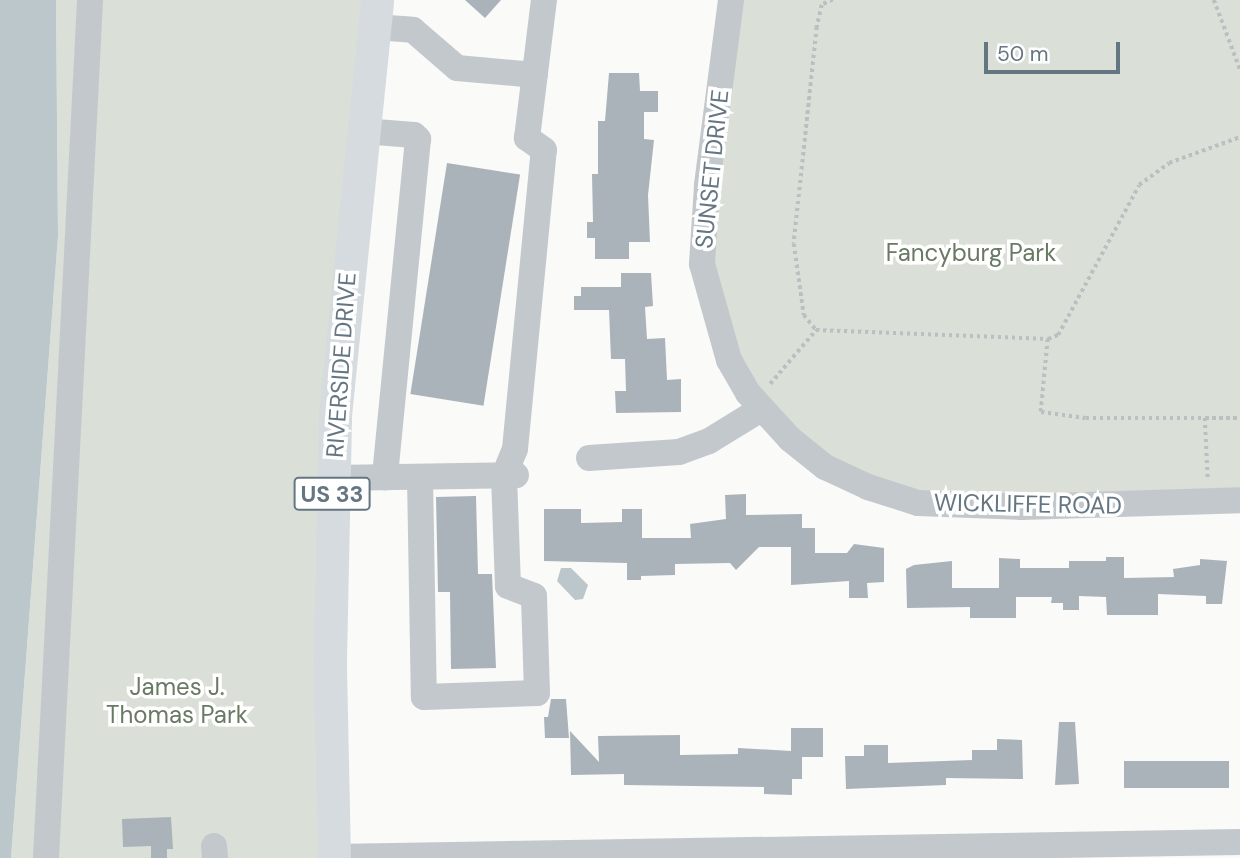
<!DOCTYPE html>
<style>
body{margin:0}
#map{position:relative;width:1240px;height:858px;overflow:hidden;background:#fafaf8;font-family:"DM Sans",sans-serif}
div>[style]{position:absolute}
.green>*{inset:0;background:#dadfd7}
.water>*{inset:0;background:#bbc7cb}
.building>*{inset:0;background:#aab3b9;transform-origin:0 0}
.path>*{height:3.5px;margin-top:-1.75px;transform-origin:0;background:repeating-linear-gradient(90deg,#bbbfc2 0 3.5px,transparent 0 7px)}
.minor>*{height:26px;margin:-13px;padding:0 13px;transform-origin:13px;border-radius:13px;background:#c3c8cc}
.major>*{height:33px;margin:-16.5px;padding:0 16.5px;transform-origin:16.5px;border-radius:16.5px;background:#d6dbdf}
span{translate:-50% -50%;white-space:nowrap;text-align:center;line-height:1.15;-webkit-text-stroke:7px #fff;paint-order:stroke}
.shield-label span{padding:2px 5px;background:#fff;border:2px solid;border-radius:5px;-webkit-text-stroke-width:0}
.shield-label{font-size:23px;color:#657683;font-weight:700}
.street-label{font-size:24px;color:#657683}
.park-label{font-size:24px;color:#687a64}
.scale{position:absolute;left:984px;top:42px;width:136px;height:32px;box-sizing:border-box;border:4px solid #657683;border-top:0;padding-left:9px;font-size:21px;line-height:24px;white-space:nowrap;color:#657683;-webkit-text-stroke:5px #fff;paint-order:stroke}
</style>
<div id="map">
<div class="green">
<i style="clip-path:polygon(56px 0,377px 0,355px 206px,334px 858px,11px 858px,58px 236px)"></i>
<i style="clip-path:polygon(731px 0,1240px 0,1240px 500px,1138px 506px,868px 487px,761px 409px,709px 297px)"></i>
</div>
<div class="water">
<i style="clip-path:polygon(0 0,56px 0,58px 236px,11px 858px,0 858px)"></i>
<i style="clip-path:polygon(561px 568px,571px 568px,588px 585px,583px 599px,575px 600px,557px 581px)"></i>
</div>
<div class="building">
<i style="clip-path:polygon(465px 0,501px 0,485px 18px)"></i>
<i style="clip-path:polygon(609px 73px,639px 73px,640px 91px,658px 91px,658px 112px,644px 112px,644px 139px,654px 140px,648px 195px,650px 242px,629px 242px,629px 259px,595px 259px,595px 238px,587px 238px,587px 222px,593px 222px,592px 174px,598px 174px,598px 121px,605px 121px)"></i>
<i style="left:447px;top:163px;width:74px;height:234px;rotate:9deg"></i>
<i style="clip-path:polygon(621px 273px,651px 273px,653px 306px,645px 307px,647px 339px,665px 338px,667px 380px,681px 379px,681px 412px,616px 413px,615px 391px,626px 391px,625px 359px,611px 359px,609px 310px,574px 310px,574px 296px,581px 296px,581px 287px,621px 287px)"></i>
<i style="clip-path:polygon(746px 494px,746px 515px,802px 514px,802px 528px,815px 528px,815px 553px,847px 553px,854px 544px,884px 548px,884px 582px,867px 583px,868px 598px,849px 598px,849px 581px,791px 585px,791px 547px,759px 547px,736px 570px,730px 563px,675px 564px,675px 575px,641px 576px,641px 580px,627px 580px,627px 563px,544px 561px,544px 509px,581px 509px,581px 523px,622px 522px,622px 509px,642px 509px,642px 538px,691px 538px,690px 524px,726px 519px,725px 495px)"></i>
<i style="clip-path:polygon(476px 496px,478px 574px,492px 574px,496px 668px,451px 669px,450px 592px,438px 592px,436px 497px)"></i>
<i style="clip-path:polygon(1106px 557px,1124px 557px,1124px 578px,1174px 577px,1173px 569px,1200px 565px,1200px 559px,1227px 561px,1222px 604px,1206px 604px,1206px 596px,1158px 594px,1158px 615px,1107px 615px,1106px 597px,1079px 596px,1079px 610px,1063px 610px,1063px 603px,1051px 603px,1052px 597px,1016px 597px,1016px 618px,970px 618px,970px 607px,907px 608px,906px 569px,914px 565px,952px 561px,952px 588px,999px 588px,999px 558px,1020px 559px,1020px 568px,1069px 568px,1069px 561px,1106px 561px)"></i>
<i style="clip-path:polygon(551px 699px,566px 699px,569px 738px,545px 738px,544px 717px,548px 717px)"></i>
<i style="clip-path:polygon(1059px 722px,1075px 722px,1079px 784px,1055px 785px)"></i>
<i style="clip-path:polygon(791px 728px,823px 728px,823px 757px,802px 757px,802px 779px,792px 779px,792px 795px,764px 794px,764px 787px,624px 785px,624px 774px,571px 775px,570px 731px,599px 762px,598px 736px,680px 735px,680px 755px,738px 754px,738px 748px,791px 751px)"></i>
<i style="clip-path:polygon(997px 739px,1022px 740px,1023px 779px,946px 778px,946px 785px,846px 789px,845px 756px,864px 756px,864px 745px,888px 745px,888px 763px,972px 760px,972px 750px,997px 750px)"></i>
<i style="left:1229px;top:761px;width:27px;height:105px;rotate:90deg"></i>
<i style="clip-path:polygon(171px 817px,173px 849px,167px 849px,167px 858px,151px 858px,151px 846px,123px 847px,122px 819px)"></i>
</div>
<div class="path">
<i style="left:833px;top:0;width:12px;rotate:156deg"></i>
<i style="left:822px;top:5px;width:23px;rotate:103deg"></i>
<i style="left:817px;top:27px;width:218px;rotate:96.1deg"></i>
<i style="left:794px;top:244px;width:72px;rotate:82deg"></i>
<i style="left:804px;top:315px;width:19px;rotate:51deg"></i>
<i style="left:816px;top:330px;width:232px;rotate:2.2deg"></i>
<i style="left:1048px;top:339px;width:11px;rotate:-22deg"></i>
<i style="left:1058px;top:335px;width:170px;rotate:-61.6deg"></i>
<i style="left:1139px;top:185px;width:37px;rotate:-36deg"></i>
<i style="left:1169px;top:163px;width:76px;rotate:-20.1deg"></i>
<i style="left:1214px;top:0;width:74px;rotate:69.4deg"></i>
<i style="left:1048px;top:339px;width:73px;rotate:95.5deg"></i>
<i style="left:1041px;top:412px;width:45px;rotate:7.6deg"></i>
<i style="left:1086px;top:418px;width:119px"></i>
<i style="left:1205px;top:418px;width:61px;rotate:87.2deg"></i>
<i style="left:770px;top:384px;width:71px;rotate:-49.6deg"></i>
<i style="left:1205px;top:418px;width:35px"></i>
</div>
<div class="minor">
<i style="left:731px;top:0;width:188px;rotate:97.4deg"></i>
<i style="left:707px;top:186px;width:78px;rotate:93.7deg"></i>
<i style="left:702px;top:264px;width:100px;rotate:74.3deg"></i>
<i style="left:729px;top:360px;width:38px;rotate:60deg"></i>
<i style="left:748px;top:393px;width:62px;rotate:47.6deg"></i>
<i style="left:790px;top:439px;width:45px;rotate:38.7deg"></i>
<i style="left:825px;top:467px;width:47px;rotate:24.9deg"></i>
<i style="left:868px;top:487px;width:52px;rotate:17.7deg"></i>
<i style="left:918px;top:503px;width:104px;rotate:2.2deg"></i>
<i style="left:1022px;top:507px;width:218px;rotate:-1.8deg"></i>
<i style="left:374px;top:27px;width:39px;rotate:4deg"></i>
<i style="left:413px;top:30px;width:58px;rotate:40.8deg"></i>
<i style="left:457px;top:68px;width:78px;rotate:5.1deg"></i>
<i style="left:363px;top:131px;width:51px;rotate:4.5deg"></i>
<i style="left:414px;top:135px;width:6px;rotate:45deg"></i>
<i style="left:418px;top:139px;width:340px;rotate:95.6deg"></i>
<i style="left:589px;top:458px;width:90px;rotate:-3.8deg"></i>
<i style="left:679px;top:452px;width:32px;rotate:-20deg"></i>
<i style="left:709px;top:441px;width:61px;rotate:-31.6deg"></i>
<i style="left:420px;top:477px;width:220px;rotate:89deg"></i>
<i style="left:424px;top:697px;width:113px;rotate:-2deg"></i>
<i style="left:537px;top:693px;width:97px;rotate:-91.8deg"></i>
<i style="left:534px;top:596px;width:28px;rotate:-159deg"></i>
<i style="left:508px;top:586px;width:110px;rotate:-92.1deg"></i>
<i style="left:504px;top:476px;width:29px;rotate:-68deg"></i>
<i style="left:515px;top:449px;width:300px;rotate:-84.5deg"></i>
<i style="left:544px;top:150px;width:21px;rotate:-145deg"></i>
<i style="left:527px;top:138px;width:139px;rotate:-83deg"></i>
<i style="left:332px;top:478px;width:184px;rotate:-0.9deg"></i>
<i style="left:214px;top:846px;width:12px;rotate:85deg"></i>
<i style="left:334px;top:857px;width:906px;rotate:-0.95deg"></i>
<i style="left:46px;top:858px;width:859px;rotate:-87.06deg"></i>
</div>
<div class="major">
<i style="left:334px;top:858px;width:199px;rotate:-91.2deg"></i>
<i style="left:330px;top:659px;width:244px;rotate:-88.8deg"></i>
<i style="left:335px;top:415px;width:417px;rotate:-84.2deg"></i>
</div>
<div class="shield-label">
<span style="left:332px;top:494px">US 33</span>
</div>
<div class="street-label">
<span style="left:712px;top:169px;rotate:-84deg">SUNSET DRIVE</span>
<span style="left:341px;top:365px;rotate:-86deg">RIVERSIDE DRIVE</span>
<span style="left:1028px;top:504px;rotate:1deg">WICKLIFFE ROAD</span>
</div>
<div class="park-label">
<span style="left:971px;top:253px">Fancyburg Park</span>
<span style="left:177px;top:701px">James J.<br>Thomas Park</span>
</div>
<div class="scale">50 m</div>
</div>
